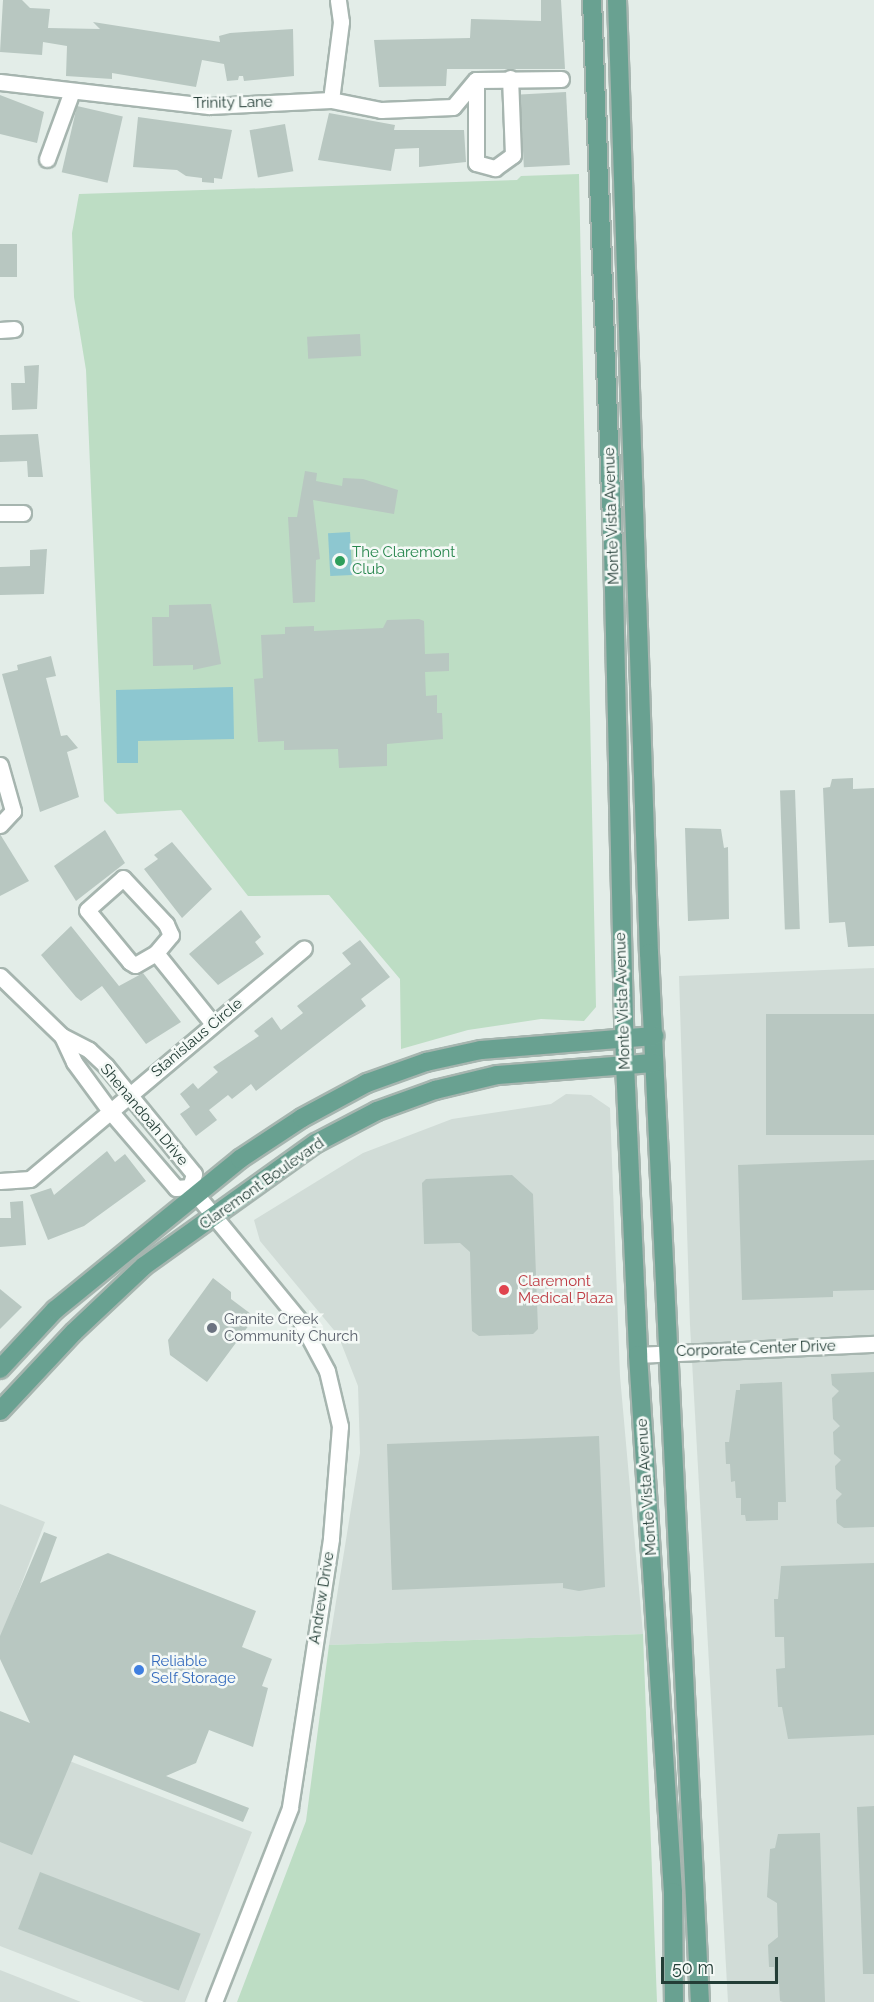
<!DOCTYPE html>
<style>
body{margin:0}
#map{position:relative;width:874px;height:2002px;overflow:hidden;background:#e3ede8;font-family:Raleway,sans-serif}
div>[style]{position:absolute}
.built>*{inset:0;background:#d1dcd7}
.green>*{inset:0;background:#bdddc4}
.water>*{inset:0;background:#8dc7d0;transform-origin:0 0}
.building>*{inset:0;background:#b8c7c1;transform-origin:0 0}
.roads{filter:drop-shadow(2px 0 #a6b5af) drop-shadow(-2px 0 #a6b5af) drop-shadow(0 2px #a6b5af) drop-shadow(0 -2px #a6b5af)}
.minor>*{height:15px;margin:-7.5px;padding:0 7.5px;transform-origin:7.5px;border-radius:7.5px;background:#fff}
.major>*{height:18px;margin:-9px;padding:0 9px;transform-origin:9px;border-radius:9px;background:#69a191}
.dots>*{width:16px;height:16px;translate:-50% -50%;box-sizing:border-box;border:3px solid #f4f9f6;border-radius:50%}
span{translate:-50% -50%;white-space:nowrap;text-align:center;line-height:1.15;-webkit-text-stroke:5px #f4f9f6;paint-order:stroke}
.street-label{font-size:15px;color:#233d36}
.leisure-label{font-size:15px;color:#27864d}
.left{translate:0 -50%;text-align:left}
.health-label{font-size:15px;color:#be3a42}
.worship-label{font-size:15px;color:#5b616d}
.shop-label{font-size:15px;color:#366cbe}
.scale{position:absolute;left:661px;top:1957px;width:117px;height:27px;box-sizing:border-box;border:3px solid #233d36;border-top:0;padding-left:8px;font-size:18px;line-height:21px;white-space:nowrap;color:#233d36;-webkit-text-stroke:4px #f4f9f6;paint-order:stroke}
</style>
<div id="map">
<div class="built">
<i style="clip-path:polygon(874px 968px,874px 2002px,728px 2002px,690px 1325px,679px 976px)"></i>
<i style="clip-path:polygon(566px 1094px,591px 1095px,610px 1108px,620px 1376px,643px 1634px,329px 1645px,360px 1453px,358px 1386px,338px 1335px,260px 1241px,254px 1220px,363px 1153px,452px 1119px,551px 1104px)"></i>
<i style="clip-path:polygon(0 1504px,45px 1522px,0 1640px)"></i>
<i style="clip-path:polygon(0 1734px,252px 1832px,185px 2002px,144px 2002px,0 1946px)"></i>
<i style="clip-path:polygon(0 1970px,81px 2002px,0 2002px)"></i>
</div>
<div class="green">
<i style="clip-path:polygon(579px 174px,596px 1007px,584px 1021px,541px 1019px,468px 1030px,401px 1049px,400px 979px,329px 895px,248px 896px,181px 810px,117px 814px,104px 801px,86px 370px,74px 297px,72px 233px,79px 194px,517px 180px,521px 176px)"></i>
<i style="clip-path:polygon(643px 1634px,657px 2002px,237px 2002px,306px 1821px,329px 1645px)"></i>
</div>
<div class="water">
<i style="left:350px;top:532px;width:43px;height:22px;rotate:87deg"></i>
<i style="clip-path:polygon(233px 687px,234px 739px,138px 741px,138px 763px,117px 763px,116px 690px)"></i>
</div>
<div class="building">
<i style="clip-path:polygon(3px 0,22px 0,30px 8px,50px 9px,48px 28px,100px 29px,93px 22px,220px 42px,219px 36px,230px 33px,293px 29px,294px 76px,244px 81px,243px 76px,239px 76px,238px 80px,227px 81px,224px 64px,202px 60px,196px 87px,112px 73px,112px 79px,66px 76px,67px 46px,43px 42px,42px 55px,0 52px)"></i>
<i style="clip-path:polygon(541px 0,561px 0,565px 69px,447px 69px,446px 86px,379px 87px,374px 40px,470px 38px,471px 19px,541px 21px)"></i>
<i style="left:566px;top:92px;width:73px;height:46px;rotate:87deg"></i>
<i style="clip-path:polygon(0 95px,44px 112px,37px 143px,0 134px)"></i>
<i style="left:77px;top:106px;width:47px;height:68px;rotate:13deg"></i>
<i style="clip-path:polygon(329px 113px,395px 125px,394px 130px,464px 130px,466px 162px,419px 167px,419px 148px,395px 149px,391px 171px,318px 160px)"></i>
<i style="clip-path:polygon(138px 117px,232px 130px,222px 179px,214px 178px,214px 183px,202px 182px,202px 178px,186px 176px,177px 170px,133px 167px)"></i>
<i style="left:285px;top:124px;width:48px;height:36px;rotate:80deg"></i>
<i style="left:0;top:244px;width:17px;height:33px"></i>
<i style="left:360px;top:334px;width:22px;height:53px;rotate:87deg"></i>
<i style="clip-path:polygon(39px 365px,37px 409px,12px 410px,11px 383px,25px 383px,24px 366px)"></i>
<i style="clip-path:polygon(38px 434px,43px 477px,28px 477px,27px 461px,0 462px,0 435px)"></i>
<i style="clip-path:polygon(305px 471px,317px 473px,316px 481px,342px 486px,343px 478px,363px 479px,398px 490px,394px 514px,313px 500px,320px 559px,316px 560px,315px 602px,293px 603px,288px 517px,297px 517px)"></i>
<i style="clip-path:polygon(47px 549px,44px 594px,0 595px,0 567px,30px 566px,30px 550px)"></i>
<i style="clip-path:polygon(211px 604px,221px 664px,193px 670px,193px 665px,153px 666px,152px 617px,169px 617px,169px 605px)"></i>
<i style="clip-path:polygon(419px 619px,424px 621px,425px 654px,449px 653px,449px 671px,425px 672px,426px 696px,437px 695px,437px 713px,442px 713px,443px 739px,387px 744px,387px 766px,339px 768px,338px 749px,284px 750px,284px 741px,258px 742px,254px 679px,263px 678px,261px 635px,285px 634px,285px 627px,314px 626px,314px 631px,383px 628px,387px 620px)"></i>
<i style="clip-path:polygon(51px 656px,56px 676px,46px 678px,61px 736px,67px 735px,78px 748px,67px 752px,79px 797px,40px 812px,2px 674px,18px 670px,17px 665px)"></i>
<i style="clip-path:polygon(853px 778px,853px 789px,874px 788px,874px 946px,848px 947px,845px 922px,829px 923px,823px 788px,830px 787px,832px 779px)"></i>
<i style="left:795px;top:790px;width:139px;height:15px;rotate:88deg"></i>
<i style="clip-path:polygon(685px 828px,721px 829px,724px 848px,728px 847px,729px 919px,688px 921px)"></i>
<i style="clip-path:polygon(105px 830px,125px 863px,76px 901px,54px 866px)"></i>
<i style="clip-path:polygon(0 834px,29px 881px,0 896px)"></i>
<i style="clip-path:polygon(172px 842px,212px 889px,182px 918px,144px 869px,158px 859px,154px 855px)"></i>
<i style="clip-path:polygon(241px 910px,261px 937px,255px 942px,264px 954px,218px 985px,189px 954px)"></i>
<i style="clip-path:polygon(71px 926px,119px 986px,143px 973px,181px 1022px,146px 1044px,102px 986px,81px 1001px,76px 997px,41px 955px)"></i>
<i style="clip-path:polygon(360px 940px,390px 977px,361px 999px,366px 1006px,256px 1091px,251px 1084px,232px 1099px,228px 1095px,209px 1110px,217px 1120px,196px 1136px,180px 1114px,190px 1107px,180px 1094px,193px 1083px,198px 1089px,218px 1072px,213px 1067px,259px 1036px,254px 1031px,272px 1017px,281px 1030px,303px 1013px,297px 1006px,351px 964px,342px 953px)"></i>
<i style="left:874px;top:1014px;width:121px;height:108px;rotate:90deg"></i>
<i style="clip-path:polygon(107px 1151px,115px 1162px,125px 1154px,146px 1181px,84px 1226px,48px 1240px,30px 1195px,51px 1188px,54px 1195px)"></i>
<i style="clip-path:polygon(874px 1160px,874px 1290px,833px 1291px,833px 1297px,742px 1300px,738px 1165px)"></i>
<i style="clip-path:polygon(512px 1175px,533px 1194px,538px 1329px,533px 1334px,479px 1336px,472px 1331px,470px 1252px,460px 1243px,424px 1244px,422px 1183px,426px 1179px)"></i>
<i style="clip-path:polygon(23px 1201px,26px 1245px,0 1247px,0 1218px,11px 1218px,10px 1202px)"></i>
<i style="clip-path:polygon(213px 1278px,231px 1292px,231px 1299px,255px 1317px,207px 1382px,170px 1355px,168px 1340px)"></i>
<i style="clip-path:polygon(0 1289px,22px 1307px,0 1329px)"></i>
<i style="clip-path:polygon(874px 1372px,874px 1527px,844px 1528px,837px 1523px,836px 1500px,842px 1494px,836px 1489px,835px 1466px,841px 1460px,834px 1454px,833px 1432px,840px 1426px,833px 1419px,832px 1398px,839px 1391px,832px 1385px,831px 1374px)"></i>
<i style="clip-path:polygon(782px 1382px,786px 1502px,778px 1502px,778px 1520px,746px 1521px,745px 1515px,741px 1515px,741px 1498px,736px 1498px,735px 1481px,731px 1482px,730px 1464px,726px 1464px,725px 1442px,729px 1442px,736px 1390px,740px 1390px,740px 1384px)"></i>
<i style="clip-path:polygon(599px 1436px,605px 1587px,579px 1591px,563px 1588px,563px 1583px,392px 1590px,387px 1444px)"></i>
<i style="clip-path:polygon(44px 1532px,57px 1537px,40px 1583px,108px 1553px,256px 1611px,242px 1647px,272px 1659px,262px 1686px,268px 1688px,253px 1747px,209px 1730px,196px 1763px,166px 1776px,249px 1808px,243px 1822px,74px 1755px,32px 1855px,0 1842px,0 1711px,30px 1723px,0 1659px,0 1636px)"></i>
<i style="clip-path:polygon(874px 1563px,874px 1735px,788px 1739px,782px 1707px,778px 1707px,776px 1669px,785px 1668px,784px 1637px,775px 1637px,774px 1599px,778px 1599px,781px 1566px)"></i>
<i style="clip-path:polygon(874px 1806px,874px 1974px,863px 1974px,857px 1807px)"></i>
<i style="clip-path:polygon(820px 1833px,825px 2002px,783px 2002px,780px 2001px,779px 1983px,775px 1983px,774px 1967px,769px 1967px,768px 1945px,778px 1937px,777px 1903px,767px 1897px,770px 1849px,775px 1848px,778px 1834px)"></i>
<i style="left:40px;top:1872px;width:172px;height:61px;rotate:21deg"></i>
</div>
<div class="roads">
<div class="minor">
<i style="left:476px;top:80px;width:83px;rotate:90deg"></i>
<i style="left:476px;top:163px;width:20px;rotate:15deg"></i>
<i style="left:495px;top:168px;width:22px;rotate:-36deg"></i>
<i style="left:513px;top:155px;width:77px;rotate:-92.2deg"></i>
<i style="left:0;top:82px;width:210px;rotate:6.6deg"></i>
<i style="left:209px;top:106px;width:122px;rotate:-2.8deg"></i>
<i style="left:331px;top:100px;width:51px;rotate:11.3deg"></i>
<i style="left:381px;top:110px;width:72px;rotate:-2.4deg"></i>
<i style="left:453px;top:107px;width:35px;rotate:-50deg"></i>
<i style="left:476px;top:80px;width:85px;rotate:-0.7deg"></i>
<i style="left:331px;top:100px;width:79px;rotate:-82.7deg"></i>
<i style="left:341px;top:22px;width:22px;rotate:-98deg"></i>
<i style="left:47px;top:159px;width:72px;rotate:-69.8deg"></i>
<i style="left:0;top:330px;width:14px;rotate:-4deg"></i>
<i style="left:0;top:513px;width:23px"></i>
<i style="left:0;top:765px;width:48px;rotate:74.2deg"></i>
<i style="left:13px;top:811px;width:19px;rotate:133deg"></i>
<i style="left:156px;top:953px;width:24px;rotate:150deg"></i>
<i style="left:135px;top:965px;width:6px;rotate:-149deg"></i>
<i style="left:130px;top:962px;width:67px;rotate:-129.6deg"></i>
<i style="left:87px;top:910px;width:48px;rotate:-41.6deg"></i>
<i style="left:123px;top:878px;width:63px;rotate:46.9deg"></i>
<i style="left:166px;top:924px;width:12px;rotate:66deg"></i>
<i style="left:171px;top:935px;width:23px;rotate:130deg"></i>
<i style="left:156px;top:953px;width:91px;rotate:51.2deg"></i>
<i style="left:0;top:976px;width:86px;rotate:44.1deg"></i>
<i style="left:62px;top:1036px;width:30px;rotate:27deg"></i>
<i style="left:89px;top:1050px;width:23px;rotate:43deg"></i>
<i style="left:106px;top:1066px;width:139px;rotate:50.8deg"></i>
<i style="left:194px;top:1174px;width:14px;rotate:107deg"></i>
<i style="left:62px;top:1036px;width:29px;rotate:65deg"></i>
<i style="left:74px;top:1062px;width:61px;rotate:53.7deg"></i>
<i style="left:110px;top:1111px;width:101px;rotate:49.4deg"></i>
<i style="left:176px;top:1188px;width:14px;rotate:-4deg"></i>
<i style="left:0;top:1181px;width:30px;rotate:-4deg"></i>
<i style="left:30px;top:1179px;width:358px;rotate:-40.1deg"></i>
<i style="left:190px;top:1187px;width:175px;rotate:50.6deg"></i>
<i style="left:301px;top:1322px;width:55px;rotate:62deg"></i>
<i style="left:327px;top:1371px;width:57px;rotate:76.7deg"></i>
<i style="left:340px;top:1426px;width:113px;rotate:94.6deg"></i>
<i style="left:331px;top:1539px;width:272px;rotate:98.7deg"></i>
<i style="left:290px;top:1808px;width:208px;rotate:111.4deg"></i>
<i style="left:638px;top:1355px;width:236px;rotate:-2.7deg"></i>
</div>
<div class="major">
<i style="left:592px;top:0;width:547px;rotate:87.8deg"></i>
<i style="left:613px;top:547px;width:517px;rotate:88.67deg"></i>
<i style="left:625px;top:1064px;width:291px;rotate:87.4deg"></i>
<i style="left:638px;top:1355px;width:538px;rotate:86.27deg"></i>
<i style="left:673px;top:1892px;width:110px;rotate:89.5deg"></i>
<i style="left:617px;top:0;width:954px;rotate:88.08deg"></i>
<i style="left:649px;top:953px;width:1050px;rotate:87.22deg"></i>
<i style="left:0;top:1369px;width:81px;rotate:-47deg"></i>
<i style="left:55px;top:1310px;width:239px;rotate:-39.2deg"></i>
<i style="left:240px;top:1159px;width:74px;rotate:-33.5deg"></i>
<i style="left:302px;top:1118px;width:74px;rotate:-28.3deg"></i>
<i style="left:367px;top:1083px;width:63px;rotate:-19.6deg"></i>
<i style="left:426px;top:1062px;width:56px;rotate:-12.3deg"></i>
<i style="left:481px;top:1050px;width:174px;rotate:-4.6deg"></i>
<i style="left:0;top:1411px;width:108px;rotate:-46.9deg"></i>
<i style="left:74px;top:1332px;width:96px;rotate:-43.3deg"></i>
<i style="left:144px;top:1266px;width:211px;rotate:-35.6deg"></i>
<i style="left:316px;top:1143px;width:69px;rotate:-27.7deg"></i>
<i style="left:377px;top:1111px;width:62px;rotate:-19.9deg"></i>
<i style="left:435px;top:1090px;width:64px;rotate:-13.6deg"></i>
<i style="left:497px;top:1075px;width:157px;rotate:-4.4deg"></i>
</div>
</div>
<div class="dots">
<i style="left:340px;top:561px;background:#2e9e5b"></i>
<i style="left:504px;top:1290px;background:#e0444e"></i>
<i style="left:212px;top:1328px;background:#6b7280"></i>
<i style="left:139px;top:1670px;background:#3f7fe0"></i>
</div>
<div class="street-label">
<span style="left:233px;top:103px;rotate:-1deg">Trinity Lane</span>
<span style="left:612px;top:516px;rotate:-92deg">Monte Vista Avenue</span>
<span style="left:623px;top:1001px;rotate:-92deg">Monte Vista Avenue</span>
<span style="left:197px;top:1038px;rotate:-40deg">Stanislaus Circle</span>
<span style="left:144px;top:1115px;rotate:50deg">Shenandoah Drive</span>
<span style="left:262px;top:1184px;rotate:-35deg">Claremont Boulevard</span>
<span style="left:756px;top:1349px;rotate:-2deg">Corporate Center Drive</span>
<span style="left:647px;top:1487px;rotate:-94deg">Monte Vista Avenue</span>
<span style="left:322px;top:1598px;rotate:-81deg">Andrew Drive</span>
</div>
<div class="leisure-label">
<span class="left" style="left:352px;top:561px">The Claremont<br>Club</span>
</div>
<div class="health-label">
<span class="left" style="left:518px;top:1290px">Claremont<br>Medical Plaza</span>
</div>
<div class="worship-label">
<span class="left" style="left:224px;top:1328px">Granite Creek<br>Community Church</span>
</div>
<div class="shop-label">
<span class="left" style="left:151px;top:1670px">Reliable<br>Self Storage</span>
</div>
<div class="scale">50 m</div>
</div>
